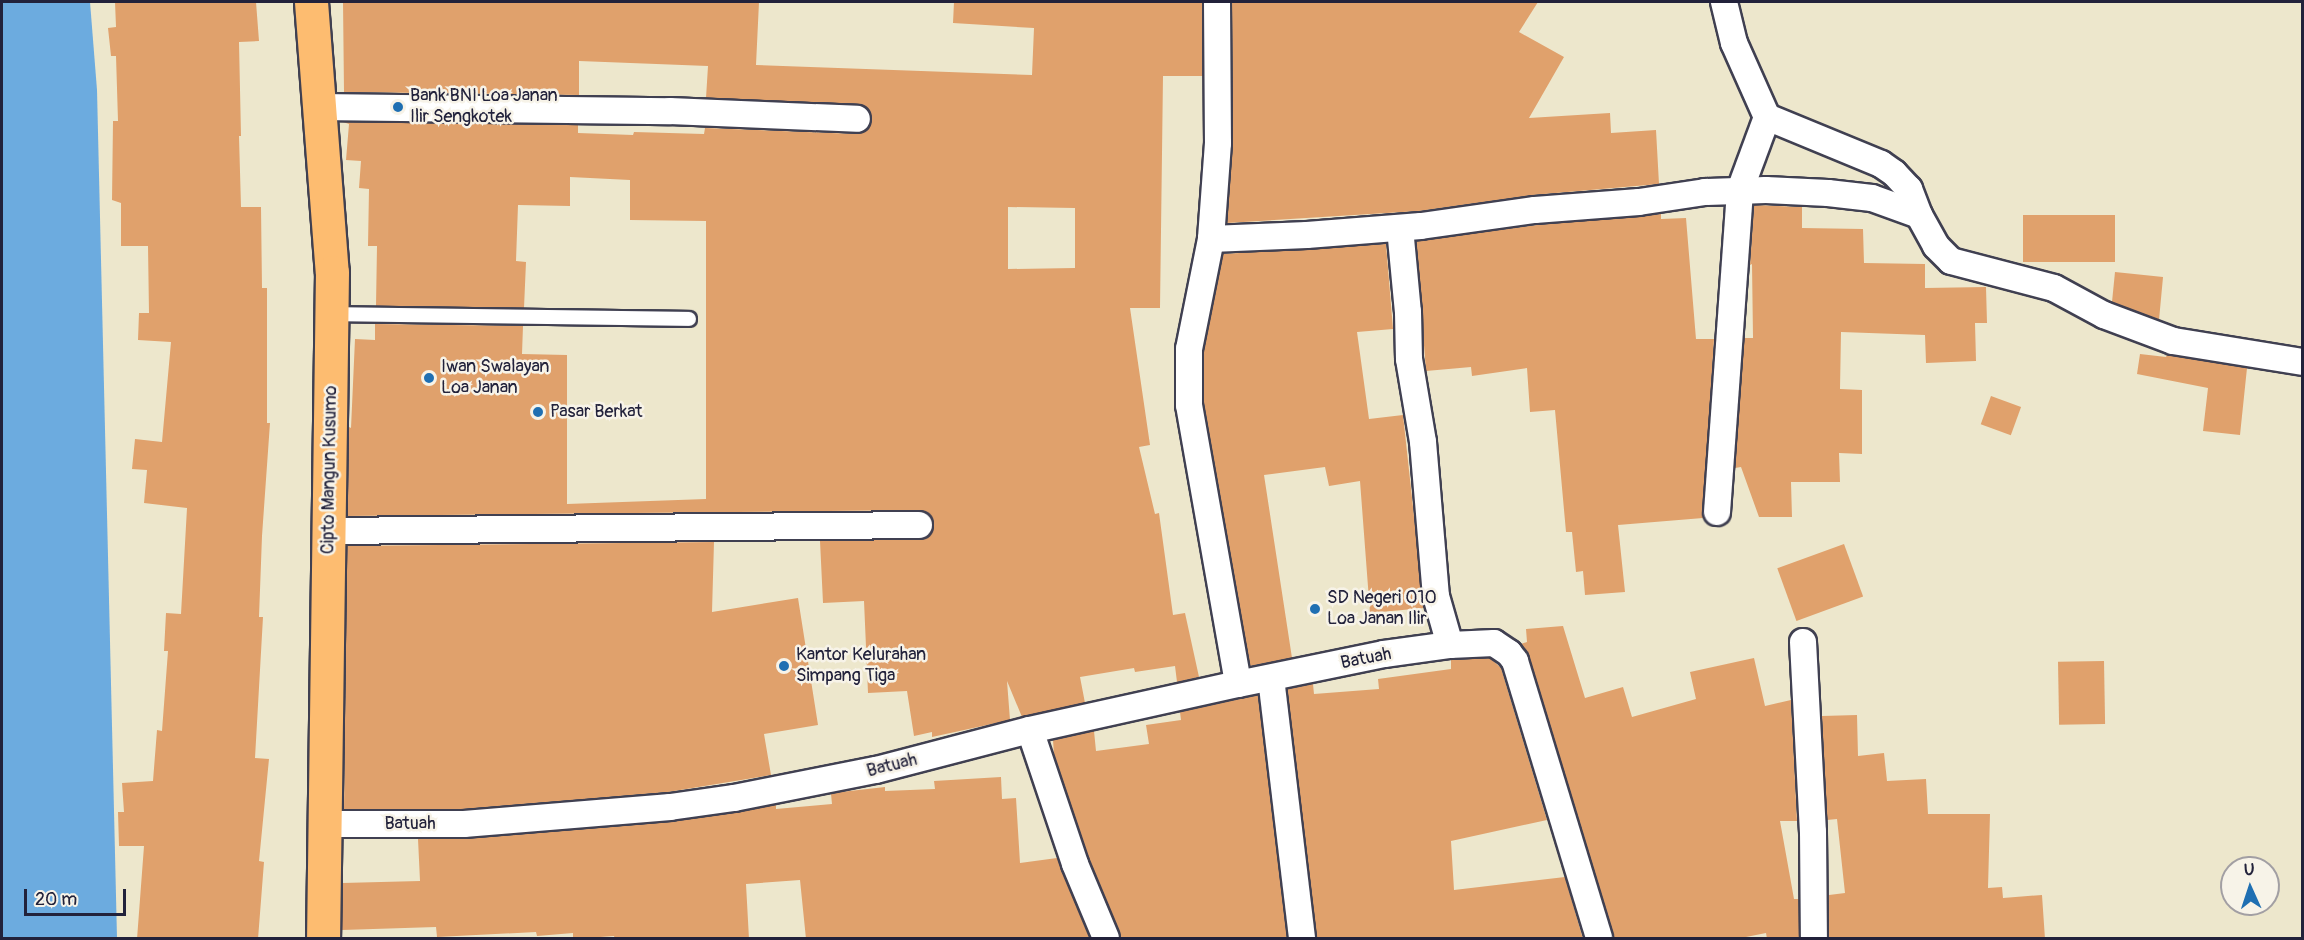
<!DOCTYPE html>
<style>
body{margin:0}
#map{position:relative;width:2304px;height:940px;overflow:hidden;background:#ede7cc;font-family:Pangolin,sans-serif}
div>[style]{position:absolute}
.water>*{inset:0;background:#6cabdf}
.building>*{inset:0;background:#e0a16c;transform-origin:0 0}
.roads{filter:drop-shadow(2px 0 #404051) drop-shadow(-2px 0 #404051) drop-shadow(0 2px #404051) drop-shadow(0 -2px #404051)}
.lane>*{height:14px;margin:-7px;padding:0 7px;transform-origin:7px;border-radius:7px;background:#fff}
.street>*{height:26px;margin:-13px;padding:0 13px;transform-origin:13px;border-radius:13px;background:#fff}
.highway>*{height:33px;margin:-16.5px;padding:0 16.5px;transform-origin:16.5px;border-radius:16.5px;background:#fdbc70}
.dots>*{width:16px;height:16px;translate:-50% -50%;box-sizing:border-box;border:3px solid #f7f3e8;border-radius:50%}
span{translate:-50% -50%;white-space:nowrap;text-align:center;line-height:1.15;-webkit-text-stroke:5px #f7f3e8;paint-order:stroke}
.poi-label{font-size:18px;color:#22223b}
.left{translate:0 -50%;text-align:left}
.street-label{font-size:18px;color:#22223b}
.frame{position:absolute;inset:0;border:3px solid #22223b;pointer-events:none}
.north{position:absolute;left:2220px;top:856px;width:60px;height:60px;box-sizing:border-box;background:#f7f3e8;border:2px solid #a29fa3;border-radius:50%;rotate:357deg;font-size:16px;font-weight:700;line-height:24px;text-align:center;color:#22223b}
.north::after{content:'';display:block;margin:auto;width:21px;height:27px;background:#1f6fb2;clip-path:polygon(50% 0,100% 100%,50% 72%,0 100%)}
.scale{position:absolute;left:24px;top:889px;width:102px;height:27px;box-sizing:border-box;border:3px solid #22223b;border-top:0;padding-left:8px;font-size:18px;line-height:21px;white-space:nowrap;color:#22223b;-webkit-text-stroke:4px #f7f3e8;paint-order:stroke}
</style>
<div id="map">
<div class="water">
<i style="clip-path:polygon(2px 2px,90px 2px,97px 90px,117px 938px,2px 938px)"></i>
</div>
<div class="building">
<i style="clip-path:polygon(115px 2px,256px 2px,259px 41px,239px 42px,241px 136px,239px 136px,241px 207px,261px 207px,262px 288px,267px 288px,267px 423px,270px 423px,262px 536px,259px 617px,263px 617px,255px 758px,269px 759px,259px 861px,264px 862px,258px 939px,137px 939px,144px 846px,119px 846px,118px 812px,124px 812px,122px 783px,153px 781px,157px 730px,162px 731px,168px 651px,164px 651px,166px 613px,181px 614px,187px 508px,144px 503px,147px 470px,132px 469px,135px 439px,162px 442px,171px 342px,138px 340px,139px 313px,149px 313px,148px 246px,121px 246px,121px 203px,112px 200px,113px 121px,118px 121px,116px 56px,111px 56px,108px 28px,116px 27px)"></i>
<i style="clip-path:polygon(evenodd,343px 2px,759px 2px,756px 65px,1032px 75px,1034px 28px,953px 23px,954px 2px,1202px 2px,1203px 76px,1163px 76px,1160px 308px,1130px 308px,1150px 445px,1139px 447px,1155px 514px,1159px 513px,1173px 615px,1185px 613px,1199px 677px,1177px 682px,1175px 666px,1135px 672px,1134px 668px,1080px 677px,1085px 703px,1022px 717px,1007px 681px,1010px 720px,932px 737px,932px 732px,914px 736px,907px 691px,868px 693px,864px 601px,823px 603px,820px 541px,926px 538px,932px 532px,934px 524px,927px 512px,919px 510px,347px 516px,349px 427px,351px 428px,355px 339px,375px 340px,375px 324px,523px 326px,522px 354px,567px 355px,567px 504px,706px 499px,706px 221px,630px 220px,630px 180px,570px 177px,570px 206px,518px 205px,516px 261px,526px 262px,524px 308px,376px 306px,377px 246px,368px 246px,369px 189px,359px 188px,361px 161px,346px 160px,349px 124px,343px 122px,578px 125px,578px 133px,633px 135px,634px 132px,704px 134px,705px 128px,856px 134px,869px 128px,872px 119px,866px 107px,858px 104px,706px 98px,708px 66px,579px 61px,579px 95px,344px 92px,343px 2px,1008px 207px,1075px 208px,1075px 268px,1008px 269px,1008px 207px)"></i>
<i style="clip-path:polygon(1232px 2px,1538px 2px,1519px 32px,1564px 57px,1529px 118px,1610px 113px,1611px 133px,1656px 130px,1659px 184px,1533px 195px,1419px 211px,1227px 223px,1233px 143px)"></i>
<i style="clip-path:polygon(1754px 205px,1802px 207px,1802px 228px,1863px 229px,1864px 263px,1925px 264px,1925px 288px,1986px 287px,1987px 323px,1975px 323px,1976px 361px,1926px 363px,1925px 335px,1841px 332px,1840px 389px,1862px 390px,1862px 454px,1839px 453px,1840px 482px,1791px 482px,1792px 517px,1759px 517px,1741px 467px,1735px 468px,1744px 338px,1753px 338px,1752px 264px,1750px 265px)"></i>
<i style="clip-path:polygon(1661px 214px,1661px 219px,1686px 218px,1696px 339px,1714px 339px,1703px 518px,1618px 525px,1625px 592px,1585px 595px,1583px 571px,1576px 572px,1572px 532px,1566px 532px,1555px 410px,1530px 412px,1527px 368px,1472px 376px,1471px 367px,1426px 371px,1416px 241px,1537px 225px)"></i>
<i style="left:2023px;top:215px;width:92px;height:47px"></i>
<i style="clip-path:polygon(1386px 244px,1393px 329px,1357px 332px,1369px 419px,1403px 415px,1424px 608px,1370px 613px,1360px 481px,1329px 486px,1325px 467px,1264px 475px,1292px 658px,1250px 666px,1204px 404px,1204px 350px,1223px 254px)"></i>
<i style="clip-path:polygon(2115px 272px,2163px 277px,2159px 320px,2112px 302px)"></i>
<i style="clip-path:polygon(2140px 354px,2166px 357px,2167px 355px,2247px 368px,2240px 435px,2203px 431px,2208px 388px,2137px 374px)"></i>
<i style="left:1991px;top:396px;width:32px;height:30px;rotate:20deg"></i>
<i style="clip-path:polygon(714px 542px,712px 612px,798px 598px,818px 725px,764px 734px,771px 775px,668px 792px,463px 809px,344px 809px,347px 546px)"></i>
<i style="left:1844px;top:544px;width:56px;height:71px;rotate:70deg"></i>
<i style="clip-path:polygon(1563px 626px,1585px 698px,1623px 687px,1632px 717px,1696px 699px,1690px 672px,1754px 658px,1765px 706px,1791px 700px,1797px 821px,1780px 821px,1794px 899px,1799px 899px,1799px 939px,1767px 939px,1766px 933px,1736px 939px,1614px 939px,1529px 657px,1521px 644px,1527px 642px,1526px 629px)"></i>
<i style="clip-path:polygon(1490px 658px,1501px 668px,1547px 820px,1451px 841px,1454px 890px,1565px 877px,1583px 939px,1317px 939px,1287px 689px,1313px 684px,1314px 694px,1379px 689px,1378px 679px,1451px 669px,1451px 660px)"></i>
<i style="left:2104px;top:661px;width:63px;height:46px;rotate:89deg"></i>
<i style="clip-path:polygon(1258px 695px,1287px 939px,1121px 939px,1089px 859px,1054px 755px,1053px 740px,1094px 731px,1096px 751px,1149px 744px,1146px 725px,1181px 720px,1180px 712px)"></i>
<i style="clip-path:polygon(1857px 715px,1858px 756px,1884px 753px,1887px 781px,1926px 779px,1928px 814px,1990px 814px,1988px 888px,2002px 887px,2003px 898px,2042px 895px,2045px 939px,1829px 939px,1829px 895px,1845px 893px,1837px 819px,1827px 820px,1822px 716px)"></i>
<i style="clip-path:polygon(1001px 777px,1002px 799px,1016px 798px,1020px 863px,1057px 858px,1090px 939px,806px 939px,800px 880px,746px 884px,749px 939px,615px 939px,614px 936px,573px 939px,573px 933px,537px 936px,536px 932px,437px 937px,436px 927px,342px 930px,342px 883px,420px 881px,418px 839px,465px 839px,671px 822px,776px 805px,776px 809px,832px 804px,831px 794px,841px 792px,885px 787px,885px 791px,935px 789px,934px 781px)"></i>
</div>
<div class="roads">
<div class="lane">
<i style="left:332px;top:314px;width:357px;rotate:0.8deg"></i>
</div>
<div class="street">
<i style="left:1217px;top:2px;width:141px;rotate:89.6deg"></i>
<i style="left:1218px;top:143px;width:96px;rotate:94.2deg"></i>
<i style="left:1211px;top:239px;width:112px;rotate:101.3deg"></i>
<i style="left:1189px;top:349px;width:56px;rotate:90deg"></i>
<i style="left:1189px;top:405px;width:283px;rotate:80deg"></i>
<i style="left:1724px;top:2px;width:42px;rotate:76.3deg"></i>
<i style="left:1734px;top:43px;width:81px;rotate:66deg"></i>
<i style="left:1767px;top:117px;width:123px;rotate:22.4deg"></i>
<i style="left:1881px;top:164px;width:16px;rotate:35deg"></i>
<i style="left:1894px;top:173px;width:22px;rotate:47deg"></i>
<i style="left:1909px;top:189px;width:28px;rotate:69deg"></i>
<i style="left:319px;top:107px;width:351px;rotate:0.7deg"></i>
<i style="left:670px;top:111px;width:187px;rotate:2.4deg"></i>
<i style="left:1400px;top:228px;width:84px;rotate:84.6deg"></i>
<i style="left:1408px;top:312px;width:47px;rotate:88.8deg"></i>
<i style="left:1409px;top:359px;width:84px;rotate:80.4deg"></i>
<i style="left:1423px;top:442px;width:155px;rotate:85.2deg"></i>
<i style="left:1436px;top:596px;width:51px;rotate:74.1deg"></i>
<i style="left:1211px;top:239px;width:96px;rotate:-2.4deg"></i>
<i style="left:1307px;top:235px;width:114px;rotate:-4.5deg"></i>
<i style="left:1421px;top:226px;width:115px;rotate:-8deg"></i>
<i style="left:1535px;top:210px;width:104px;rotate:-4.4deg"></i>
<i style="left:1639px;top:202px;width:67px;rotate:-8.6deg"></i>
<i style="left:1705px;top:192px;width:61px;rotate:-1.9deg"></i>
<i style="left:1766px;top:190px;width:62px;rotate:2.8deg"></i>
<i style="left:1828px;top:193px;width:44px;rotate:6.5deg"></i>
<i style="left:1872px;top:198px;width:50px;rotate:19.9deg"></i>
<i style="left:1919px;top:215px;width:35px;rotate:61deg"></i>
<i style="left:1936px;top:246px;width:21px;rotate:45deg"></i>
<i style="left:1951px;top:261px;width:106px;rotate:14.7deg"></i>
<i style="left:2054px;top:288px;width:57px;rotate:28.4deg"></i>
<i style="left:2104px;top:315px;width:74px;rotate:20.6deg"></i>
<i style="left:2173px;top:341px;width:131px;rotate:9.2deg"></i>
<i style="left:1717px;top:512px;width:323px;rotate:-85.9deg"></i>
<i style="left:1740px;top:190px;width:78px;rotate:-69.7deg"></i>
<i style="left:330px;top:531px;width:589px;rotate:-0.58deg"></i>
<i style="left:1803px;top:642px;width:190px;rotate:87deg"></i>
<i style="left:1813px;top:832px;width:106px;rotate:89.5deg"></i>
<i style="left:1271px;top:678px;width:262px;rotate:83.2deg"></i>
<i style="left:1030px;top:730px;width:141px;rotate:71.4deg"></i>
<i style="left:1075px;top:864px;width:80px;rotate:67.3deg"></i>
<i style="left:325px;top:824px;width:139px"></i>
<i style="left:464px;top:824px;width:207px;rotate:-4.7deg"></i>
<i style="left:670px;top:807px;width:65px;rotate:-8deg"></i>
<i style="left:734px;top:798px;width:145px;rotate:-11.2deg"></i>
<i style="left:876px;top:770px;width:159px;rotate:-14.6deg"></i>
<i style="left:1030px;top:730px;width:213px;rotate:-12.5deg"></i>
<i style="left:1238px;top:684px;width:149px;rotate:-11.6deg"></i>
<i style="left:1384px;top:654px;width:67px;rotate:-7.8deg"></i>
<i style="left:1450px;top:645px;width:44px;rotate:-2.6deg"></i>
<i style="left:1494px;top:643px;width:18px;rotate:34deg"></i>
<i style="left:1509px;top:653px;width:10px;rotate:53deg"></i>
<i style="left:1515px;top:661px;width:289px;rotate:73.1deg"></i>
</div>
<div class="highway">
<i style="left:311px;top:2px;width:271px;rotate:85.6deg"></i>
<i style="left:332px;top:272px;width:666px;rotate:90.77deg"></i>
</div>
</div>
<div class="dots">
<i style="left:398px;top:107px;background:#1f6fb2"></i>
<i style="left:429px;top:378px;background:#1f6fb2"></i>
<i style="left:538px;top:412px;background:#1f6fb2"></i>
<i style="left:1315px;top:609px;background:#1f6fb2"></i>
<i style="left:784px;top:666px;background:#1f6fb2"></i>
</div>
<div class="poi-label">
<span class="left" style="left:410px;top:107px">Bank BNI Loa Janan<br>Ilir Sengkotek</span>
<span class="left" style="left:441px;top:378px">Iwan Swalayan<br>Loa Janan</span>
<span class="left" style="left:550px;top:412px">Pasar Berkat</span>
<span class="left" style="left:1327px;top:609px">SD Negeri 010<br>Loa Janan Ilir</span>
<span class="left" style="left:796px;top:666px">Kantor Kelurahan<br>Simpang Tiga</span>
</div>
<div class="street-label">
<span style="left:330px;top:470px;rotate:-89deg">Cipto Mangun Kusumo</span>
<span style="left:1366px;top:659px;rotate:-11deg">Batuah</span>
<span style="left:892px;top:766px;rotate:-14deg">Batuah</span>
<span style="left:410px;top:824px">Batuah</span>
</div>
<div class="frame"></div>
<div class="north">U</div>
<div class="scale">20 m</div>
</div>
